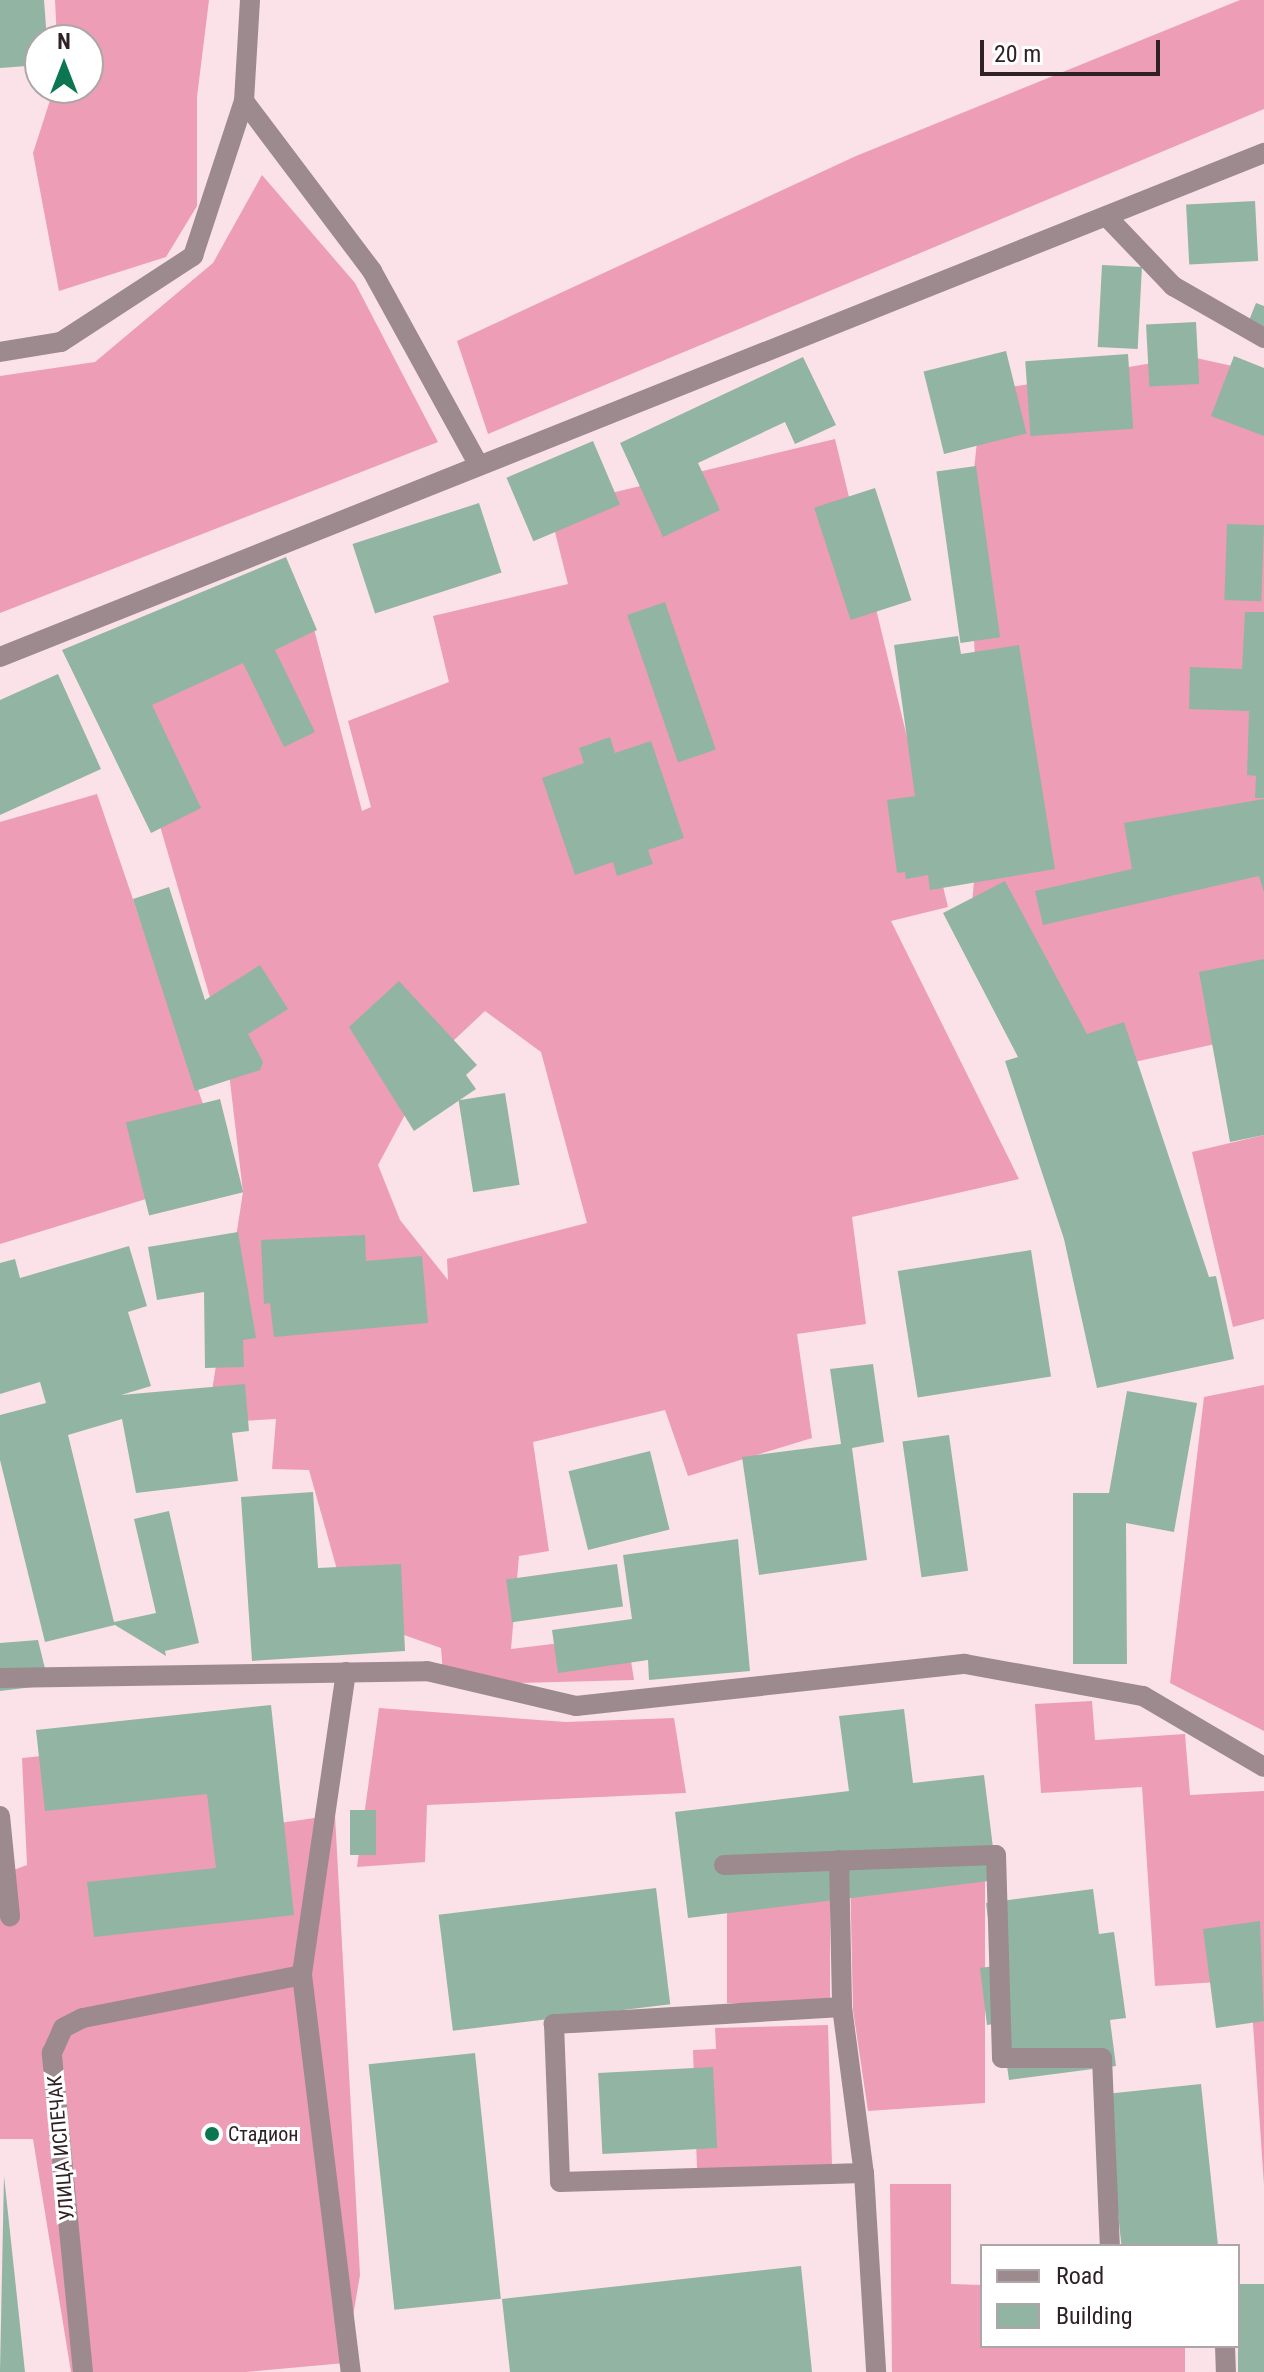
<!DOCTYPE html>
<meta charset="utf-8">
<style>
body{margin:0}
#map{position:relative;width:1264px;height:2372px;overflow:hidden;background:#fbe2e8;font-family:"Roboto Condensed",sans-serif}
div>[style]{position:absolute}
.forest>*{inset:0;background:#ed9db6;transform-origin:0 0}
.building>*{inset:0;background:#91b5a2;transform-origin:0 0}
.lane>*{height:20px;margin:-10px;padding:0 10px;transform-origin:10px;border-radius:10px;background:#9c8a8f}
.street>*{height:20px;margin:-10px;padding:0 10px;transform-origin:10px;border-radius:10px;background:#9c8a8f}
.dots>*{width:22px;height:22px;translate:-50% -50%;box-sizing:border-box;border:4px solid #fff;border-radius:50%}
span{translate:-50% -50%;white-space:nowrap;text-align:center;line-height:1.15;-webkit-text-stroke:6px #fff;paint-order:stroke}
.poi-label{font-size:20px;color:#302126}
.left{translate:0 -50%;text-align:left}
.street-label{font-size:20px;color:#302126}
.legend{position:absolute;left:980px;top:2244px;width:260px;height:104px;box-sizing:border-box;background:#fff;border:2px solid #aca6a8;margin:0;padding:10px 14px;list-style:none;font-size:24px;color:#302126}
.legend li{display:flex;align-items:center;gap:16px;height:40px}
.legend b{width:40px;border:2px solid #aca6a8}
.north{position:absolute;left:24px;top:24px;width:80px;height:80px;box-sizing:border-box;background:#fff;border:2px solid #aca6a8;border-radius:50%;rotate:0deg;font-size:22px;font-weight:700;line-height:32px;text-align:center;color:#302126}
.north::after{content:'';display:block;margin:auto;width:28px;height:36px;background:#0b764f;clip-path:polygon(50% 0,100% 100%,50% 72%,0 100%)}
.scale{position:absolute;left:980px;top:40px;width:180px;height:36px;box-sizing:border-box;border:4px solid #302126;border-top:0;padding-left:10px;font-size:24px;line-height:28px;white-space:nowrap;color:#302126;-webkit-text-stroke:6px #fff;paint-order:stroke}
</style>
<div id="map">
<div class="forest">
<i style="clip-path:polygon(55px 0,209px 0,197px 97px,197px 206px,166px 257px,59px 291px,33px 153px,54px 88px,88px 88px,88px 40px,57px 40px)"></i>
<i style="clip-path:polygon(1240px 0,1264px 0,1264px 109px,488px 434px,457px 341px,856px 156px)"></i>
<i style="clip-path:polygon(262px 175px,355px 283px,438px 442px,0 613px,0 376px,95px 362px,213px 263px)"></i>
<i style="clip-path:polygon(1164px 351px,1237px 367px,1264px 394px,1264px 1033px,1054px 1080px,972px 904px,982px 786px,968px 529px,982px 392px,1164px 361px)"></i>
<i style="clip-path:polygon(evenodd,835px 439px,948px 907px,891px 921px,1019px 1179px,852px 1217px,866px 1324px,797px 1334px,812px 1438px,688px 1476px,665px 1410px,533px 1442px,549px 1551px,519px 1556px,511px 1649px,627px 1635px,634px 1680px,444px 1685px,441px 1648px,350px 1616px,309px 1470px,272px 1469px,276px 1419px,207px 1423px,243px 1192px,227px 1056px,137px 747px,140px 663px,310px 614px,362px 811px,371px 807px,348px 721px,449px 682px,433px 616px,568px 584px,549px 508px,835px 439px,485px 1011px,541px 1052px,587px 1223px,447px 1259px,448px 1280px,400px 1220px,378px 1165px,436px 1057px,485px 1011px)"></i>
<i style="clip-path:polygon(97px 794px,227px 1174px,0 1244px,0 822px)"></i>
<i style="clip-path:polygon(1264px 1135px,1264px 1319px,1233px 1327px,1192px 1152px)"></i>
<i style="clip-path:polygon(1264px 1385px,1264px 1731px,1170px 1683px,1204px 1397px)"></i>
<i style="clip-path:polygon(1092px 1701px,1095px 1740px,1185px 1734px,1190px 1795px,1264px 1791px,1264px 2185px,1250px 1980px,1155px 1986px,1142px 1787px,1041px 1793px,1035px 1704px)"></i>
<i style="clip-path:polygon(379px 1708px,566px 1722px,674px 1718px,686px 1793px,427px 1805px,425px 1862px,357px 1867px)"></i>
<i style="clip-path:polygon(227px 1738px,246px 1828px,335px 1815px,360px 2275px,345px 2363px,246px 2372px,71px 2372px,33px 2139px,0 2139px,0 1875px,27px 1865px,22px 1758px)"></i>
<i style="clip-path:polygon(985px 1869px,985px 2103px,868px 2111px,853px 2010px,850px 1870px)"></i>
<i style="left:727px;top:1896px;width:103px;height:107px"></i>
<i style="clip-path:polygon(828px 2025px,832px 2165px,697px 2169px,693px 2050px,716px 2049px,715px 2028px)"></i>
<i style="clip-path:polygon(890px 2184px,951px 2184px,951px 2284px,982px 2285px,982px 2346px,1185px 2346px,1185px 2372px,892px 2372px)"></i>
</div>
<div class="building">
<i style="clip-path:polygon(0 0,44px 0,47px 40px,40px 40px,40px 65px,0 68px)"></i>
<i style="left:1255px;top:201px;width:60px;height:69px;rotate:87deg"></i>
<i style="left:1102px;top:265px;width:40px;height:82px;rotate:3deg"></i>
<i style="clip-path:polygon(1256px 303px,1264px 306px,1264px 340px,1244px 333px)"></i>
<i style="left:1196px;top:322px;width:62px;height:50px;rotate:87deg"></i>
<i style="left:1006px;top:351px;width:85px;height:85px;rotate:76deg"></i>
<i style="left:1128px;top:354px;width:75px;height:103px;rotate:86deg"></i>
<i style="clip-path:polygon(1234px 356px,1264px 368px,1264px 436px,1211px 416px)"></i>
<i style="clip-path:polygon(803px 357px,836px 425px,795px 444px,785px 422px,698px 463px,720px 510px,663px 537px,620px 443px)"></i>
<i style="left:593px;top:441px;width:69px;height:94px;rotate:67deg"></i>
<i style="left:976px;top:466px;width:173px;height:40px;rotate:82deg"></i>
<i style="left:875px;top:488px;width:118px;height:64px;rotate:72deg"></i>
<i style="left:479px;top:503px;width:73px;height:133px;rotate:72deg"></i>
<i style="left:1227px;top:524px;width:37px;height:76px;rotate:2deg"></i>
<i style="clip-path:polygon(286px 557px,317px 630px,275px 650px,315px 732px,284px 747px,243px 663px,152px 705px,201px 808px,151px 833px,62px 650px)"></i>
<i style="left:665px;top:602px;width:156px;height:40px;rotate:71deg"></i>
<i style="clip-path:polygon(1245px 612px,1264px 612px,1264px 798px,1255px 798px,1256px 776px,1247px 775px,1249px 711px,1189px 709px,1190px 667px,1242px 669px)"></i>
<i style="clip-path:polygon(958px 636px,961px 654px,1019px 645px,1055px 869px,930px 890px,928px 875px,906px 879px,905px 872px,897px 873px,887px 800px,915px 796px,894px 645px)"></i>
<i style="clip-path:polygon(58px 674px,101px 769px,0 815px,0 700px)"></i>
<i style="clip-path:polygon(610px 737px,615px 753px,651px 741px,684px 838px,648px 850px,653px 864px,617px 876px,613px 862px,575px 875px,542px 778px,584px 763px,579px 748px)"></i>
<i style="clip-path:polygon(1264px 799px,1264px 892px,1259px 876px,1043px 925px,1035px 891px,1132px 869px,1124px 823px)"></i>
<i style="clip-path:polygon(1005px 881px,1087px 1034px,1124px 1022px,1209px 1277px,1216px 1276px,1234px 1359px,1097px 1388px,1064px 1239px,1005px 1061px,1018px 1057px,943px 913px)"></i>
<i style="clip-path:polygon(169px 887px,205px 1000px,260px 965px,288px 1009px,248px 1034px,263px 1062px,260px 1070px,195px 1091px,133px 899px)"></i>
<i style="clip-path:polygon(1264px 959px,1264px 1135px,1230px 1142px,1199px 972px)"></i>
<i style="clip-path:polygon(399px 981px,477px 1065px,466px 1075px,476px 1089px,414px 1131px,349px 1027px)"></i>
<i style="left:505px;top:1093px;width:93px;height:47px;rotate:81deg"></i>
<i style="left:220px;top:1099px;width:96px;height:97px;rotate:76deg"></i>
<i style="clip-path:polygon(238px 1232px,256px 1338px,243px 1340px,244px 1367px,205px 1368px,204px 1292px,157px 1300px,148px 1247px)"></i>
<i style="clip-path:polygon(365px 1235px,366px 1261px,422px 1256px,428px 1323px,274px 1337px,270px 1303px,264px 1304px,261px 1240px)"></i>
<i style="clip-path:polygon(129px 1246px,147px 1306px,128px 1312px,151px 1386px,121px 1395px,245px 1384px,249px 1431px,232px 1433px,238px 1481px,136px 1493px,122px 1419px,68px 1435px,114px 1622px,156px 1613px,134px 1519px,169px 1511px,199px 1643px,165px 1651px,166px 1656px,115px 1625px,45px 1642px,0 1460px,0 1415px,46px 1403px,40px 1382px,0 1394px,0 1263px,15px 1259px,20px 1278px)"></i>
<i style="left:1031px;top:1250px;width:128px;height:135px;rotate:81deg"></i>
<i style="clip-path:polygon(873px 1364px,884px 1442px,852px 1448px,867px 1560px,759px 1575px,742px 1457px,841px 1444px,830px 1369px)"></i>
<i style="clip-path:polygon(1127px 1391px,1197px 1403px,1174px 1532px,1126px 1523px,1127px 1664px,1073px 1664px,1073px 1493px,1109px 1493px)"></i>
<i style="left:949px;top:1435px;width:137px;height:47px;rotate:82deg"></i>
<i style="left:650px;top:1451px;width:81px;height:84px;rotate:76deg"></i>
<i style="clip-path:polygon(313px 1492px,318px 1568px,401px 1564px,405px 1651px,252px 1661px,241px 1497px)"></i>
<i style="clip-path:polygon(738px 1539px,750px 1671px,649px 1680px,648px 1660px,558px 1673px,552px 1630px,632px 1619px,623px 1555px)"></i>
<i style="left:617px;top:1564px;width:43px;height:112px;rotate:82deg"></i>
<i style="clip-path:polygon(38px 1640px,49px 1685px,0 1691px,0 1643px)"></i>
<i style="clip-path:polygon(271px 1705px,294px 1915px,94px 1937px,87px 1882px,216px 1868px,207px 1794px,45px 1811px,36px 1730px)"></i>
<i style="clip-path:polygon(904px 1709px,913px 1783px,984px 1775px,997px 1880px,688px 1918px,675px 1812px,849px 1791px,839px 1716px)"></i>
<i style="left:350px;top:1810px;width:26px;height:45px"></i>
<i style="left:656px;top:1888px;width:117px;height:219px;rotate:83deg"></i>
<i style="clip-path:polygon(1093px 1889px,1099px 1934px,1114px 1932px,1126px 2018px,1110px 2020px,1116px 2066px,1009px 2080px,1001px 2023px,987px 2025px,980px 1968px,994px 1966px,986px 1903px)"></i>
<i style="clip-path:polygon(1260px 1921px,1264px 2021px,1216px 2028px,1203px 1929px)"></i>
<i style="left:475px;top:2053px;width:247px;height:107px;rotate:84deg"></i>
<i style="left:713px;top:2067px;width:81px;height:115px;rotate:87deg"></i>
<i style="left:1201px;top:2084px;width:163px;height:96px;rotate:84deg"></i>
<i style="clip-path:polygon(4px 2176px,25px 2372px,0 2372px)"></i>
<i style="clip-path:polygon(801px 2266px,812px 2372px,510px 2372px,502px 2299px)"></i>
<i style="left:1264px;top:2284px;width:88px;height:26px;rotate:90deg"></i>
</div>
<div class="lane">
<i style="left:244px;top:101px;width:213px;rotate:53deg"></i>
<i style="left:372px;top:271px;width:222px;rotate:61.2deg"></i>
<i style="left:1109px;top:219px;width:93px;rotate:46.3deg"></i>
<i style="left:1173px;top:286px;width:105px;rotate:29.7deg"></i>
<i style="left:0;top:352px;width:62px;rotate:-9.3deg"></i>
<i style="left:61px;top:342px;width:158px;rotate:-33.1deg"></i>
<i style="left:193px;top:256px;width:163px;rotate:-71.8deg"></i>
<i style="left:244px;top:101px;width:101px;rotate:-86.6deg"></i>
<i style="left:346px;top:1672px;width:306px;rotate:98.3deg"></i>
<i style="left:302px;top:1975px;width:400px;rotate:83deg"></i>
<i style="left:0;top:1678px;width:427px;rotate:-0.9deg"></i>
<i style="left:427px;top:1671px;width:153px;rotate:13.2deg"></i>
<i style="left:576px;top:1706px;width:391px;rotate:-6.2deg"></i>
<i style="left:965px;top:1664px;width:181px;rotate:10.2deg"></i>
<i style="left:1143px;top:1696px;width:140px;rotate:30.4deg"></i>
<i style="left:0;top:1816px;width:101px;rotate:84.3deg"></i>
<i style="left:839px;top:1860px;width:147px;rotate:88.8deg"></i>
<i style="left:842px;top:2007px;width:289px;rotate:176.6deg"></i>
<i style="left:554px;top:2024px;width:158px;rotate:87.8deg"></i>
<i style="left:560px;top:2182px;width:304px;rotate:-1.7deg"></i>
<i style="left:864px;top:2173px;width:199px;rotate:86.5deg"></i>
<i style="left:724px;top:1865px;width:272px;rotate:-2.1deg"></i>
<i style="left:996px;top:1855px;width:203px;rotate:88.3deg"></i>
<i style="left:1002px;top:2058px;width:100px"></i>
<i style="left:1102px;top:2058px;width:188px;rotate:87.6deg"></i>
<i style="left:842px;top:2007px;width:167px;rotate:82.5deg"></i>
<i style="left:1225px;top:2346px;width:26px;rotate:88deg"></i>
<i style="left:83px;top:2372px;width:321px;rotate:-95.6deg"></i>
<i style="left:52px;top:2053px;width:27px;rotate:-66deg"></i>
<i style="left:63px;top:2028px;width:22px;rotate:-27deg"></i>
<i style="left:83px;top:2018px;width:223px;rotate:-11.1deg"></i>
</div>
<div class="street">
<i style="left:0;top:657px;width:1361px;rotate:-21.74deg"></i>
</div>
<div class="dots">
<i style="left:212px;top:2134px;background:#0b764f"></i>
</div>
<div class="poi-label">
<span class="left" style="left:228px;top:2134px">Стадион</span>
</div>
<div class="street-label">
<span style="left:61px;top:2148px;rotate:-95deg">УЛИЦА ИСПЕЧАК</span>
</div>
<ul class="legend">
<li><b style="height:10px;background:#9c8a8f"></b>Road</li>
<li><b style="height:22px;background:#91b5a2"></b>Building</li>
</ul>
<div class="north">N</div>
<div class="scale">20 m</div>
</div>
